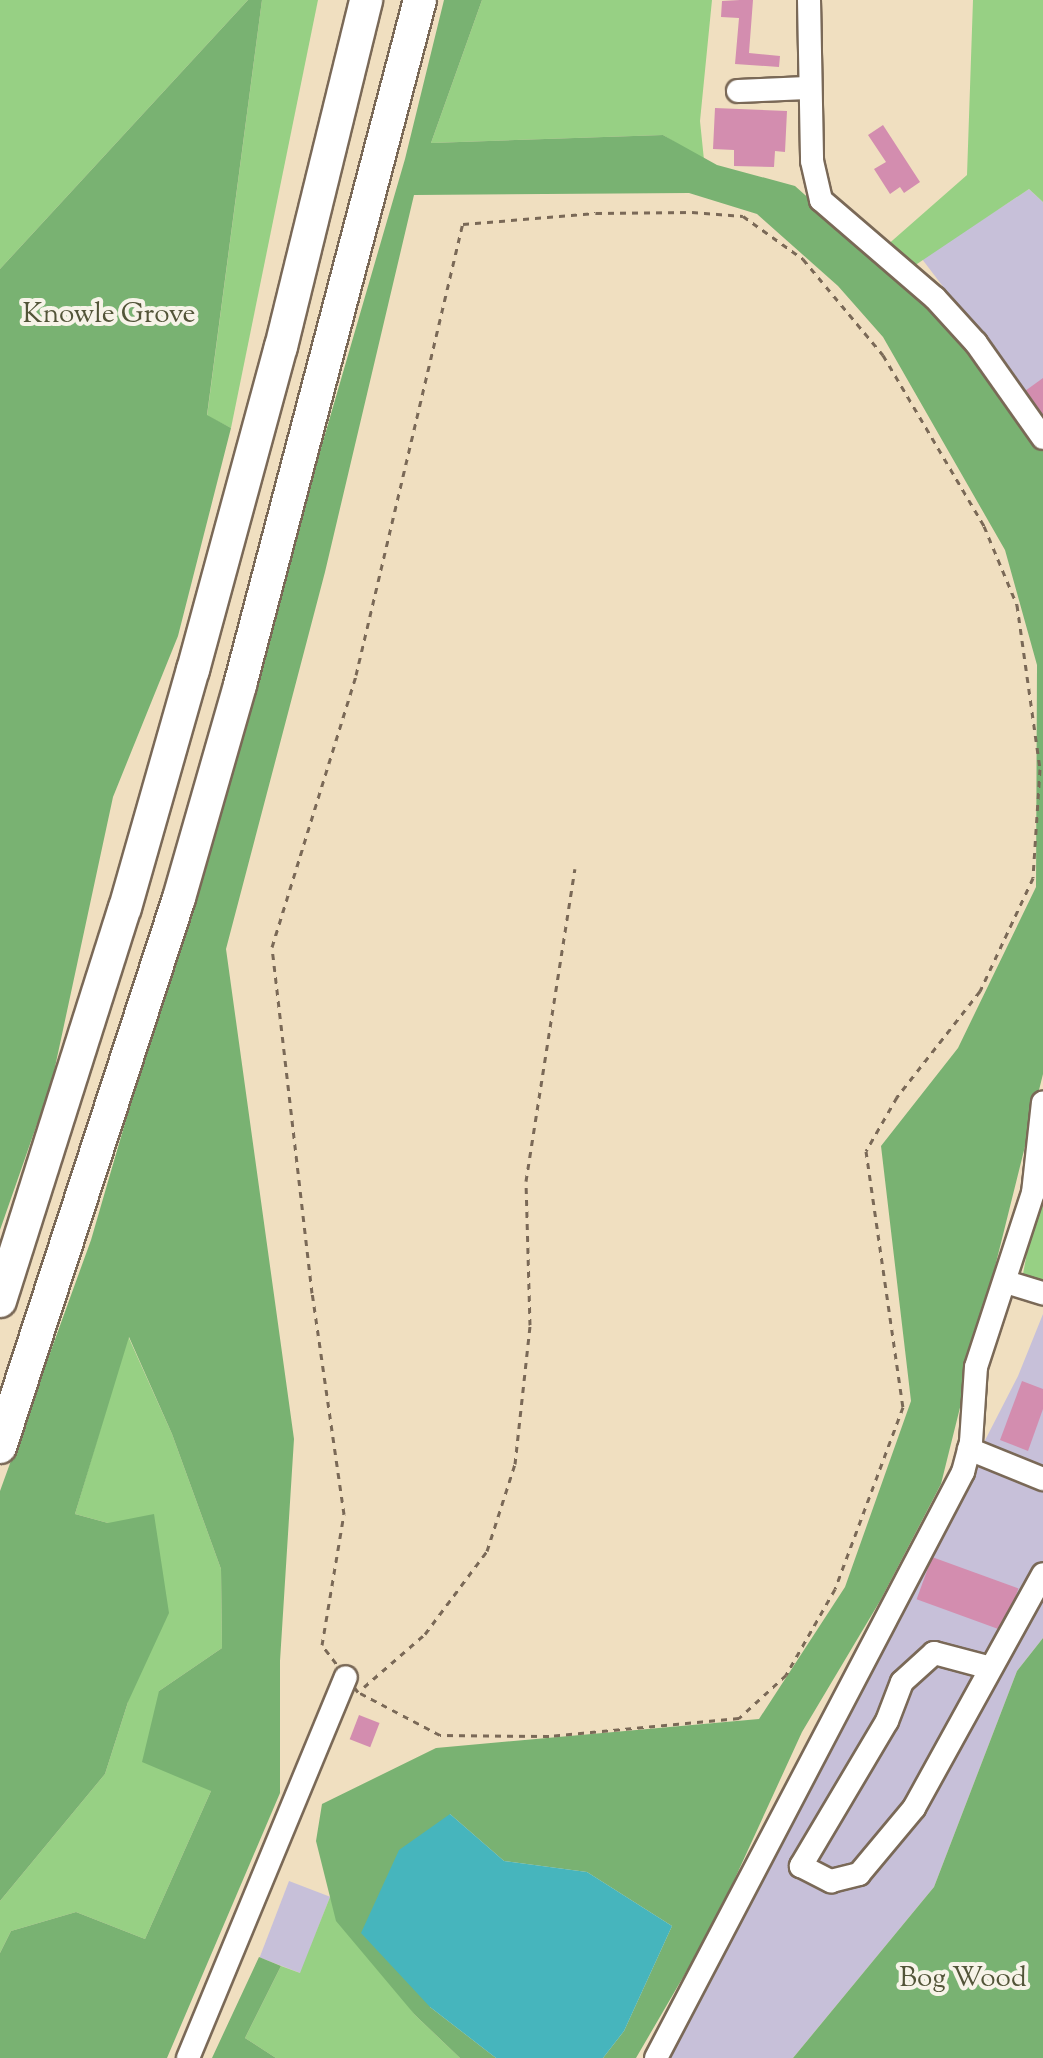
<!DOCTYPE html>
<style>
body{margin:0}
#map{position:relative;width:1043px;height:2058px;overflow:hidden;background:#f0dfc0;font-family:"Sorts Mill Goudy",serif}
div>[style]{position:absolute}
.industrial>*{inset:0;background:#c7c0d9;transform-origin:0 0}
.green>*{inset:0;background:#97d084}
.forest>*{inset:0;background:#79b272}
.water>*{inset:0;background:#46b5bd}
.building>*{inset:0;background:#d38daf;transform-origin:0 0}
.path>*{height:3px;margin-top:-1.5px;transform-origin:0;background:repeating-linear-gradient(90deg,#7a6957 0 6px,transparent 0 12px)}
.roads{filter:drop-shadow(2px 0 #7a6957) drop-shadow(-2px 0 #7a6957) drop-shadow(0 2px #7a6957) drop-shadow(0 -2px #7a6957)}
.minor>*{height:22px;margin:-11px;padding:0 11px;transform-origin:11px;border-radius:11px;background:#fff}
.highway>*{height:32px;margin:-16px;padding:0 16px;transform-origin:16px;border-radius:16px;background:#fff}
span{translate:-50% -50%;white-space:nowrap;text-align:center;line-height:1.15;-webkit-text-stroke:8px #f7f3e8;paint-order:stroke}
.park-label{font-size:28px;color:#525438}
</style>
<div id="map">
<div class="industrial">
<i style="clip-path:polygon(1029px 189px,1043px 202px,1043px 418px,922px 259px)"></i>
<i style="clip-path:polygon(1043px 1314px,1043px 1638px,1017px 1671px,934px 1887px,793px 2058px,668px 2058px,1018px 1376px)"></i>
<i style="left:289px;top:1881px;width:44px;height:82px;rotate:21deg"></i>
</div>
<div class="green">
<i style="clip-path:polygon(0 0,248px 0,0 269px)"></i>
<i style="clip-path:polygon(262px 0,318px 0,231px 428px,207px 416px)"></i>
<i style="clip-path:polygon(482px 0,712px 0,700px 121px,704px 160px,663px 135px,431px 143px)"></i>
<i style="clip-path:polygon(973px 0,1043px 0,1043px 202px,1029px 189px,911px 268px,885px 247px,967px 175px)"></i>
<i style="clip-path:polygon(1043px 1168px,1043px 1281px,1023px 1274px)"></i>
<i style="clip-path:polygon(128px 1336px,172px 1434px,221px 1569px,222px 1648px,159px 1691px,211px 1791px,145px 1939px,76px 1912px,11px 1931px,0 1953px,0 1901px,105px 1774px,128px 1702px,108px 1523px,75px 1514px)"></i>
<i style="clip-path:polygon(330px 1897px,415px 2015px,460px 2058px,276px 2058px,245px 2038px,281px 1966px,300px 1973px)"></i>
</div>
<div class="forest">
<i style="clip-path:polygon(248px 0,262px 0,207px 415px,231px 428px,178px 636px,113px 797px,52px 1081px,0 1230px,0 269px)"></i>
<i style="clip-path:polygon(444px 0,482px 0,431px 143px,663px 135px,717px 165px,795px 186px,964px 337px,1043px 445px,1043px 1074px,941px 1484px,880px 1601px,802px 1732px,714px 1924px,636px 2058px,603px 2058px,624px 2031px,672px 1926px,587px 1872px,504px 1861px,450px 1814px,430px 2007px,496px 2058px,460px 2058px,415px 2015px,336px 1921px,316px 1841px,322px 1804px,436px 1748px,759px 1719px,845px 1587px,911px 1401px,881px 1146px,958px 1048px,1036px 887px,1037px 665px,1005px 550px,883px 337px,838px 286px,757px 214px,689px 193px,414px 195px,325px 572px,226px 949px,294px 1439px,280px 1661px,280px 1793px,167px 2058px,0 2058px,0 1953px,11px 1931px,76px 1912px,145px 1939px,211px 1791px,142px 1762px,159px 1691px,222px 1648px,221px 1569px,172px 1434px,129px 1337px,75px 1514px,108px 1523px,154px 1514px,169px 1613px,128px 1702px,105px 1774px,0 1901px,0 1491px,91px 1240px,405px 159px)"></i>
<i style="clip-path:polygon(1043px 1638px,1043px 2058px,793px 2058px,934px 1887px,1017px 1671px)"></i>
<i style="clip-path:polygon(259px 1957px,281px 1966px,245px 2038px,276px 2058px,212px 2058px)"></i>
</div>
<div class="water">
<i style="clip-path:polygon(450px 1814px,504px 1861px,587px 1872px,672px 1926px,624px 2031px,603px 2058px,496px 2058px,430px 2007px,361px 1933px,399px 1850px)"></i>
</div>
<div class="building">
<i style="clip-path:polygon(740px 0,753px 0,749px 53px,780px 56px,779px 67px,735px 64px,739px 18px,721px 17px,722px 1px)"></i>
<i style="clip-path:polygon(715px 108px,787px 111px,785px 152px,775px 151px,774px 167px,734px 166px,734px 150px,713px 149px)"></i>
<i style="clip-path:polygon(883px 125px,920px 182px,904px 193px,900px 187px,890px 194px,874px 169px,886px 162px,868px 135px)"></i>
<i style="clip-path:polygon(1043px 378px,1043px 418px,1025px 391px)"></i>
<i style="clip-path:polygon(1022px 1381px,1043px 1389px,1043px 1409px,1028px 1451px,1000px 1440px)"></i>
<i style="left:932px;top:1557px;width:92px;height:45px;rotate:20deg"></i>
<i style="left:359px;top:1715px;width:22px;height:26px;rotate:21deg"></i>
</div>
<div class="path">
<i style="left:692px;top:212px;width:51px;rotate:4.5deg"></i>
<i style="left:743px;top:216px;width:74px;rotate:35.6deg"></i>
<i style="left:803px;top:259px;width:125px;rotate:50.2deg"></i>
<i style="left:883px;top:355px;width:199px;rotate:59.4deg"></i>
<i style="left:984px;top:526px;width:86px;rotate:67.3deg"></i>
<i style="left:1017px;top:605px;width:166px;rotate:82deg"></i>
<i style="left:1040px;top:769px;width:109px;rotate:93.7deg"></i>
<i style="left:1033px;top:878px;width:125px;rotate:115.1deg"></i>
<i style="left:980px;top:991px;width:135px;rotate:128.1deg"></i>
<i style="left:897px;top:1097px;width:62px;rotate:119.9deg"></i>
<i style="left:866px;top:1151px;width:259px;rotate:81.8deg"></i>
<i style="left:903px;top:1407px;width:194px;rotate:110.5deg"></i>
<i style="left:835px;top:1589px;width:99px;rotate:119.7deg"></i>
<i style="left:786px;top:1675px;width:64px;rotate:137.5deg"></i>
<i style="left:739px;top:1718px;width:191px;rotate:174.6deg"></i>
<i style="left:549px;top:1736px;width:109px;rotate:-179.5deg"></i>
<i style="left:440px;top:1735px;width:93px;rotate:-152.3deg"></i>
<i style="left:358px;top:1692px;width:59px;rotate:-127.5deg"></i>
<i style="left:322px;top:1645px;width:133px;rotate:-80.5deg"></i>
<i style="left:344px;top:1514px;width:223px;rotate:-98.2deg"></i>
<i style="left:312px;top:1293px;width:348px;rotate:-96.6deg"></i>
<i style="left:272px;top:947px;width:285px;rotate:-72.8deg"></i>
<i style="left:356px;top:675px;width:464px;rotate:-76.7deg"></i>
<i style="left:463px;top:224px;width:133px;rotate:-4.7deg"></i>
<i style="left:596px;top:213px;width:96px;rotate:-0.6deg"></i>
<i style="left:364px;top:1687px;width:81px;rotate:-41deg"></i>
<i style="left:425px;top:1634px;width:104px;rotate:-53.2deg"></i>
<i style="left:487px;top:1551px;width:91px;rotate:-72.2deg"></i>
<i style="left:515px;top:1464px;width:140px;rotate:-83.8deg"></i>
<i style="left:530px;top:1325px;width:144px;rotate:-91.6deg"></i>
<i style="left:526px;top:1181px;width:316px;rotate:-81.1deg"></i>
</div>
<div class="roads">
<div class="minor">
<i style="left:809px;top:0;width:161px;rotate:88.9deg"></i>
<i style="left:812px;top:161px;width:40px;rotate:77deg"></i>
<i style="left:821px;top:200px;width:150px;rotate:40.7deg"></i>
<i style="left:935px;top:298px;width:61px;rotate:47.7deg"></i>
<i style="left:976px;top:343px;width:116px;rotate:54.8deg"></i>
<i style="left:738px;top:91px;width:69px;rotate:-2.5deg"></i>
<i style="left:1006px;top:1282px;width:39px;rotate:17deg"></i>
<i style="left:969px;top:1449px;width:80px;rotate:22.1deg"></i>
<i style="left:987px;top:1667px;width:55px;rotate:-165.2deg"></i>
<i style="left:934px;top:1653px;width:43px;rotate:137.8deg"></i>
<i style="left:902px;top:1682px;width:42px;rotate:111deg"></i>
<i style="left:887px;top:1721px;width:169px;rotate:120.7deg"></i>
<i style="left:801px;top:1866px;width:34px;rotate:27deg"></i>
<i style="left:831px;top:1881px;width:29px;rotate:-14deg"></i>
<i style="left:859px;top:1874px;width:86px;rotate:-50.2deg"></i>
<i style="left:914px;top:1808px;width:267px;rotate:-61.1deg"></i>
<i style="left:188px;top:2058px;width:412px;rotate:-67.5deg"></i>
<i style="left:656px;top:2058px;width:662px;rotate:-62.35deg"></i>
<i style="left:963px;top:1472px;width:31px;rotate:-75deg"></i>
<i style="left:971px;top:1442px;width:75px;rotate:-86.2deg"></i>
<i style="left:976px;top:1367px;width:183px;rotate:-71.9deg"></i>
<i style="left:1033px;top:1193px;width:91px;rotate:-83.7deg"></i>
</div>
<div class="highway">
<i style="left:0;top:1301px;width:412px;rotate:-72.4deg"></i>
<i style="left:125px;top:908px;width:248px;rotate:-74.1deg"></i>
<i style="left:193px;top:670px;width:335px;rotate:-74.8deg"></i>
<i style="left:281px;top:347px;width:357px;rotate:-76.2deg"></i>
<i style="left:0;top:1447px;width:577px;rotate:-71.94deg"></i>
<i style="left:179px;top:898px;width:222px;rotate:-74deg"></i>
<i style="left:240px;top:685px;width:708px;rotate:-75.28deg"></i>
</div>
</div>
<div class="park-label">
<span style="left:109px;top:315px">Knowle Grove</span>
<span style="left:963px;top:1979px">Bog Wood</span>
</div>
</div>
